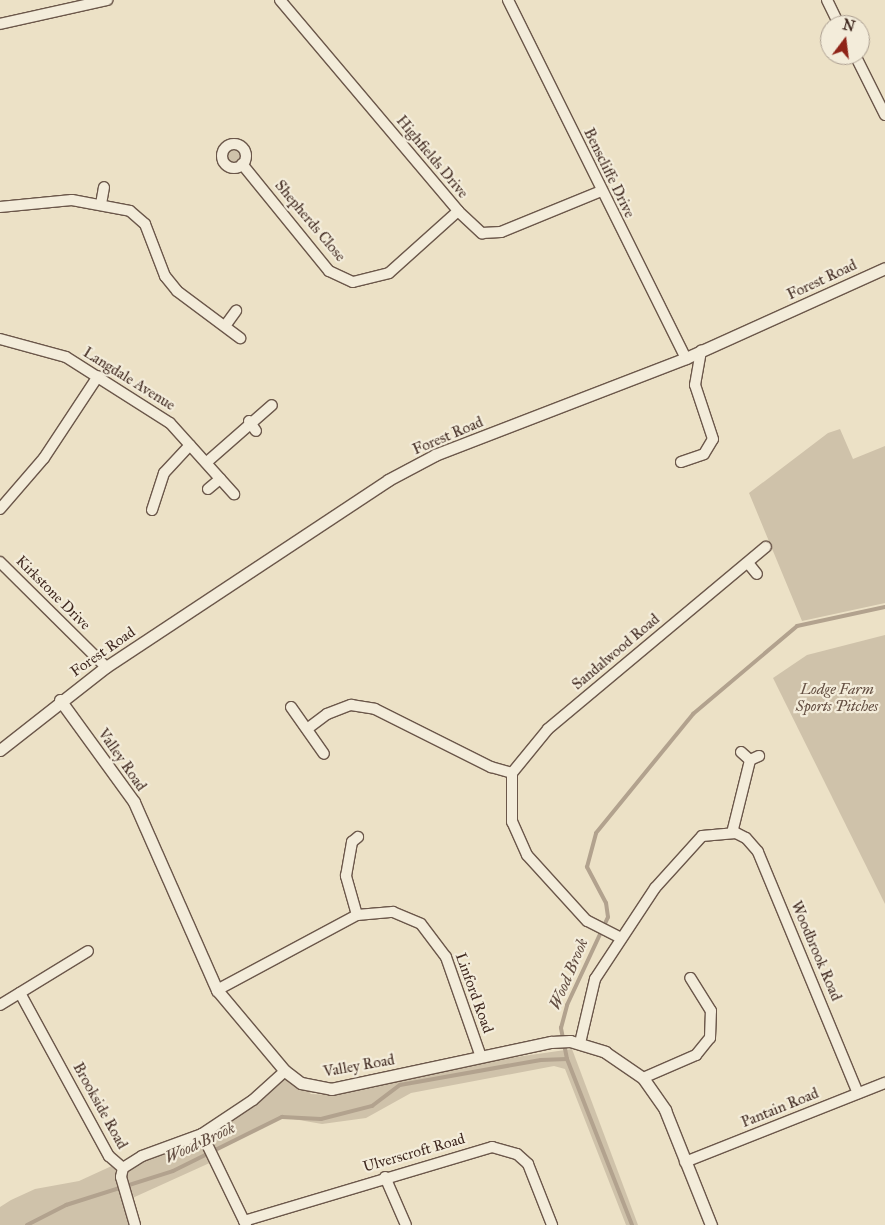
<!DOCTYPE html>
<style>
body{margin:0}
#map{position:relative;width:885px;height:1225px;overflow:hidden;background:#ece1c6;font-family:"IM FELL Great Primer",serif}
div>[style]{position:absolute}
.green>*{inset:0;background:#cfc2aa}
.round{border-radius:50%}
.stream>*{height:4px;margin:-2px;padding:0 2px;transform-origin:2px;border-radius:2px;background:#b2a28e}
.roads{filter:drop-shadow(1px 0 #6b574a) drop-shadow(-1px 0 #6b574a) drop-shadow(0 1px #6b574a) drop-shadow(0 -1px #6b574a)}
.minor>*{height:10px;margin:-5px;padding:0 5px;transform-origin:5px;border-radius:5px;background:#f3ecda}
.minor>.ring{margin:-5px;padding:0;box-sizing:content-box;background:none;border:10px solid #f3ecda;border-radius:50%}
.tertiary>*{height:11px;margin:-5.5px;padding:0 5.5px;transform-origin:5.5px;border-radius:5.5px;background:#f3ecda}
span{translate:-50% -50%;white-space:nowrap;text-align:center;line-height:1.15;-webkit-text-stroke:4.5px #f3ecda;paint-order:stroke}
.street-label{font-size:15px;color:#402920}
.park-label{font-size:15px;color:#644f42;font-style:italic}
.water-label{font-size:16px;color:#624d41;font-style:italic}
.north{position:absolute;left:820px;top:15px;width:50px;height:50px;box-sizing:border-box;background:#f3ecda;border:1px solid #ab9e90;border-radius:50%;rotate:15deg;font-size:14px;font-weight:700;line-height:20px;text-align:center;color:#402920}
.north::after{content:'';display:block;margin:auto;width:18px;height:22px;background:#8f2418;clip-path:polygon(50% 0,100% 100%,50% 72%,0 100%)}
</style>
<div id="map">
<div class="green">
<i class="round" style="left:222px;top:144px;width:24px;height:24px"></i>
<i style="clip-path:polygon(840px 429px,853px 459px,885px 446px,885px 603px,802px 621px,749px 493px,828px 433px)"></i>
<i style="clip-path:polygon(885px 635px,885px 904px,773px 678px,807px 655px)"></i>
<i style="clip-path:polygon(572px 1049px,638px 1225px,626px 1225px,565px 1069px,554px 1066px,411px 1093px,366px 1118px,322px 1124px,282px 1117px,210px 1152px,214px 1161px,128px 1200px,135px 1225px,0 1225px,0 1207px,11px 1200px,35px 1189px,79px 1181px,116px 1164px,123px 1168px,202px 1134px,285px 1071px,315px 1088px,310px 1094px,336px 1095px,483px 1062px)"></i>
</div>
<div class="stream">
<i style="left:567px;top:1059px;width:178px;rotate:68.6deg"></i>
<i style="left:27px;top:1225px;width:44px;rotate:-27.1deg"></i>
<i style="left:66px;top:1205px;width:112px;rotate:-17.6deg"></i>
<i style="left:173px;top:1171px;width:122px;rotate:-26.4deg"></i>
<i style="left:282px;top:1117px;width:39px;rotate:3deg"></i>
<i style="left:321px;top:1119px;width:53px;rotate:-14.3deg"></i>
<i style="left:372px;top:1106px;width:35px;rotate:-37deg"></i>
<i style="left:400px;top:1085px;width:143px;rotate:-10.1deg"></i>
<i style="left:541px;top:1060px;width:26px;rotate:-2deg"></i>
<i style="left:567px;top:1059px;width:32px;rotate:-101deg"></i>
<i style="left:561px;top:1028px;width:24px;rotate:-75deg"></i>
<i style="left:567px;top:1005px;width:97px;rotate:-65deg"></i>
<i style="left:608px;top:917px;width:14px;rotate:-98deg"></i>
<i style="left:606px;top:903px;width:41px;rotate:-117.8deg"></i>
<i style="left:587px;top:867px;width:35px;rotate:-75deg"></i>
<i style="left:596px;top:833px;width:154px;rotate:-50.8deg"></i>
<i style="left:693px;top:714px;width:136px;rotate:-40.2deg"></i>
<i style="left:797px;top:626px;width:90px;rotate:-12.2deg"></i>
</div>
<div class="roads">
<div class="minor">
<i style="left:280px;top:0;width:276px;rotate:49.8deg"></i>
<i style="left:458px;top:211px;width:33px;rotate:43deg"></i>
<i style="left:482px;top:233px;width:19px;rotate:-3deg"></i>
<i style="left:501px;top:232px;width:108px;rotate:-22.3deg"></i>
<i style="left:508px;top:0;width:400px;rotate:63.6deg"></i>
<i style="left:827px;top:0;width:28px;rotate:64deg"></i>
<i style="left:0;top:24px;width:110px;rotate:-12.6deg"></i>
<i style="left:855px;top:55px;width:67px;rotate:63.4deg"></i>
<i class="ring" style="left:222px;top:144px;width:14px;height:14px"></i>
<i style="left:242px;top:164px;width:138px;rotate:50.9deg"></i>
<i style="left:329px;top:271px;width:26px;rotate:25deg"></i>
<i style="left:353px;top:282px;width:37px;rotate:-14deg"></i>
<i style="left:389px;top:273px;width:93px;rotate:-41.9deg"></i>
<i style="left:101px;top:204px;width:17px;rotate:-80deg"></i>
<i style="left:0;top:207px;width:72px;rotate:-5.6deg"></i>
<i style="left:72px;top:200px;width:59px;rotate:10.7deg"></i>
<i style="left:130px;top:211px;width:20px;rotate:41deg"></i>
<i style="left:145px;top:224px;width:56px;rotate:69deg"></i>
<i style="left:165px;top:276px;width:19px;rotate:51deg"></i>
<i style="left:177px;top:291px;width:79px;rotate:36.7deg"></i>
<i style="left:225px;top:326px;width:19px;rotate:-54deg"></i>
<i style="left:0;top:339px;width:68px;rotate:15.3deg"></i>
<i style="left:66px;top:357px;width:123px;rotate:32.4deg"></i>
<i style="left:170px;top:423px;width:96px;rotate:48deg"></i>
<i style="left:249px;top:421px;width:12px;rotate:55deg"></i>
<i style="left:207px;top:462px;width:86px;rotate:-41.2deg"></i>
<i style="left:681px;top:462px;width:24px;rotate:-19deg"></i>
<i style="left:704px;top:454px;width:17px;rotate:-59deg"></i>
<i style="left:713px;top:439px;width:57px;rotate:-108.4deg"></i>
<i style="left:695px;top:385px;width:35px;rotate:-80deg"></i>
<i style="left:208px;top:489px;width:16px;rotate:-40deg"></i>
<i style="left:0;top:509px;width:67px;rotate:-49.2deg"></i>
<i style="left:44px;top:458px;width:98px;rotate:-56.6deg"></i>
<i style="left:152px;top:510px;width:39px;rotate:-72deg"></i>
<i style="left:164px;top:473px;width:38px;rotate:-47deg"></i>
<i style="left:0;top:562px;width:149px;rotate:44.7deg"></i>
<i style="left:748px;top:563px;width:14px;rotate:51deg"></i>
<i style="left:291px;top:707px;width:57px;rotate:54.9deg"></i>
<i style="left:307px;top:729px;width:25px;rotate:-37deg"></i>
<i style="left:327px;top:714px;width:26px;rotate:-21deg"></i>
<i style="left:351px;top:705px;width:24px;rotate:9deg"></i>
<i style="left:375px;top:709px;width:130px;rotate:26.6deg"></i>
<i style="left:491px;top:767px;width:22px;rotate:16deg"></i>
<i style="left:741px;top:752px;width:12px;rotate:42deg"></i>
<i style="left:750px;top:760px;width:10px;rotate:-24deg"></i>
<i style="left:732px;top:833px;width:75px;rotate:-76.1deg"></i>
<i style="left:357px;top:915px;width:41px;rotate:-105.8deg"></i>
<i style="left:346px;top:876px;width:35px;rotate:-80deg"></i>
<i style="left:352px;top:842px;width:8px;rotate:-40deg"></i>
<i style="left:621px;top:938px;width:38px;rotate:-153deg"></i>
<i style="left:587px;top:921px;width:89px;rotate:-132.3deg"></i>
<i style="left:527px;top:855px;width:36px;rotate:-114deg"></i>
<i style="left:512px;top:822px;width:49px;rotate:-90deg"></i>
<i style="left:512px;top:773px;width:57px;rotate:-50.7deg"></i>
<i style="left:548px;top:729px;width:284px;rotate:-39.9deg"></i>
<i style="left:217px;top:990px;width:159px;rotate:-28.2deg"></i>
<i style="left:357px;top:915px;width:36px;rotate:-5deg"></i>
<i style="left:393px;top:912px;width:30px;rotate:23deg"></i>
<i style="left:421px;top:924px;width:41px;rotate:52.9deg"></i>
<i style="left:446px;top:957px;width:106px;rotate:70.7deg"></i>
<i style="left:20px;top:993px;width:186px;rotate:61.4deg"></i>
<i style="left:109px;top:1156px;width:18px;rotate:41deg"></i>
<i style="left:0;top:1005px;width:103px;rotate:-31.5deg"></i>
<i style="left:580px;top:1043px;width:66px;rotate:-76.8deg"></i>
<i style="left:595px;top:979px;width:109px;rotate:-56.6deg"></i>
<i style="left:655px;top:888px;width:70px;rotate:-47.9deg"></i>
<i style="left:702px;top:836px;width:34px;rotate:-5deg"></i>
<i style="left:736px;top:833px;width:11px;rotate:27deg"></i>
<i style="left:746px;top:838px;width:18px;rotate:49deg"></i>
<i style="left:758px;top:852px;width:261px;rotate:67.5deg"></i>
<i style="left:643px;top:1078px;width:58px;rotate:-23.5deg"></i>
<i style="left:696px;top:1055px;width:22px;rotate:-51deg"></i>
<i style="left:710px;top:1038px;width:27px;rotate:-88deg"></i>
<i style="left:711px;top:1011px;width:39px;rotate:-122deg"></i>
<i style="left:202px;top:1134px;width:101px;rotate:64.2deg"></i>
<i style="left:685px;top:1162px;width:215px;rotate:-21.6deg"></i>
<i style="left:123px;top:1168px;width:22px;rotate:-32deg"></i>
<i style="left:142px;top:1156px;width:64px;rotate:-20.1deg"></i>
<i style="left:202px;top:1134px;width:61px;rotate:-33.7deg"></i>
<i style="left:253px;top:1100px;width:43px;rotate:-42.2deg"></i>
<i style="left:123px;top:1168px;width:9px;rotate:103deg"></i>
<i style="left:121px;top:1177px;width:50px;rotate:73.7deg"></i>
<i style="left:385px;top:1177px;width:52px;rotate:66.4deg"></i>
<i style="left:244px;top:1221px;width:259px;rotate:-16.6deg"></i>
<i style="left:492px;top:1147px;width:26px;rotate:16deg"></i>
<i style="left:517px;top:1154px;width:15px;rotate:42deg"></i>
<i style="left:528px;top:1164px;width:66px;rotate:68.5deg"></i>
</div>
<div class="tertiary">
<i style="left:60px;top:700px;width:126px;rotate:54deg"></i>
<i style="left:134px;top:802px;width:206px;rotate:66.2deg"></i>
<i style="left:217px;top:990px;width:106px;rotate:50deg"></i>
<i style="left:285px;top:1071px;width:20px;rotate:37deg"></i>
<i style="left:301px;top:1083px;width:31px;rotate:11deg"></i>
<i style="left:331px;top:1089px;width:225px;rotate:-12.1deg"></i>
<i style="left:551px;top:1042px;width:19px;rotate:-3deg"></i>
<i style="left:570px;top:1041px;width:37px;rotate:17deg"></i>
<i style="left:605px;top:1052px;width:46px;rotate:34.4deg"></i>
<i style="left:643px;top:1078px;width:39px;rotate:55deg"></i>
<i style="left:665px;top:1110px;width:124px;rotate:68.2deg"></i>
<i style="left:0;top:750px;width:135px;rotate:-38.1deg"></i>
<i style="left:106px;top:667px;width:338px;rotate:-33.5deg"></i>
<i style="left:388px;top:480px;width:53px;rotate:-28deg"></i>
<i style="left:435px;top:455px;width:269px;rotate:-21.1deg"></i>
<i style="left:686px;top:358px;width:218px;rotate:-24.3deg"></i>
</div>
</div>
<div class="street-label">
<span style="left:432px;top:157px;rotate:50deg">Highfields Drive</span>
<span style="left:609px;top:173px;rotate:64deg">Benscliffe Drive</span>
<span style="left:310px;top:221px;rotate:50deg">Shepherds Close</span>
<span style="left:822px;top:280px;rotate:-25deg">Forest Road</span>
<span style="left:129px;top:379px;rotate:32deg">Langdale Avenue</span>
<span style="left:448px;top:436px;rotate:-23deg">Forest Road</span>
<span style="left:53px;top:593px;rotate:45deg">Kirkstone Drive</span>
<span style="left:103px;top:652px;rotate:-35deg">Forest Road</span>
<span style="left:616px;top:652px;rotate:-40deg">Sandalwood Road</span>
<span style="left:122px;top:760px;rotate:55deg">Valley Road</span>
<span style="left:816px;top:951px;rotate:67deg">Woodbrook Road</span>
<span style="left:474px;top:993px;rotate:70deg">Linford Road</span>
<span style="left:359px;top:1066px;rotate:-10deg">Valley Road</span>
<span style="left:100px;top:1106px;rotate:61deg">Brookside Road</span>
<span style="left:780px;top:1108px;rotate:-22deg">Pantain Road</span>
<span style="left:414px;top:1153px;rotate:-16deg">Ulverscroft Road</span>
</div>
<div class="park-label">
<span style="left:837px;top:698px">Lodge Farm<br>Sports Pitches</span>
</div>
<div class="water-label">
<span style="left:569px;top:974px;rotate:-67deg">Wood Brook</span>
<span style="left:200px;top:1143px;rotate:-25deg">Wood Brook</span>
</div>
<div class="north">N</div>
</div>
